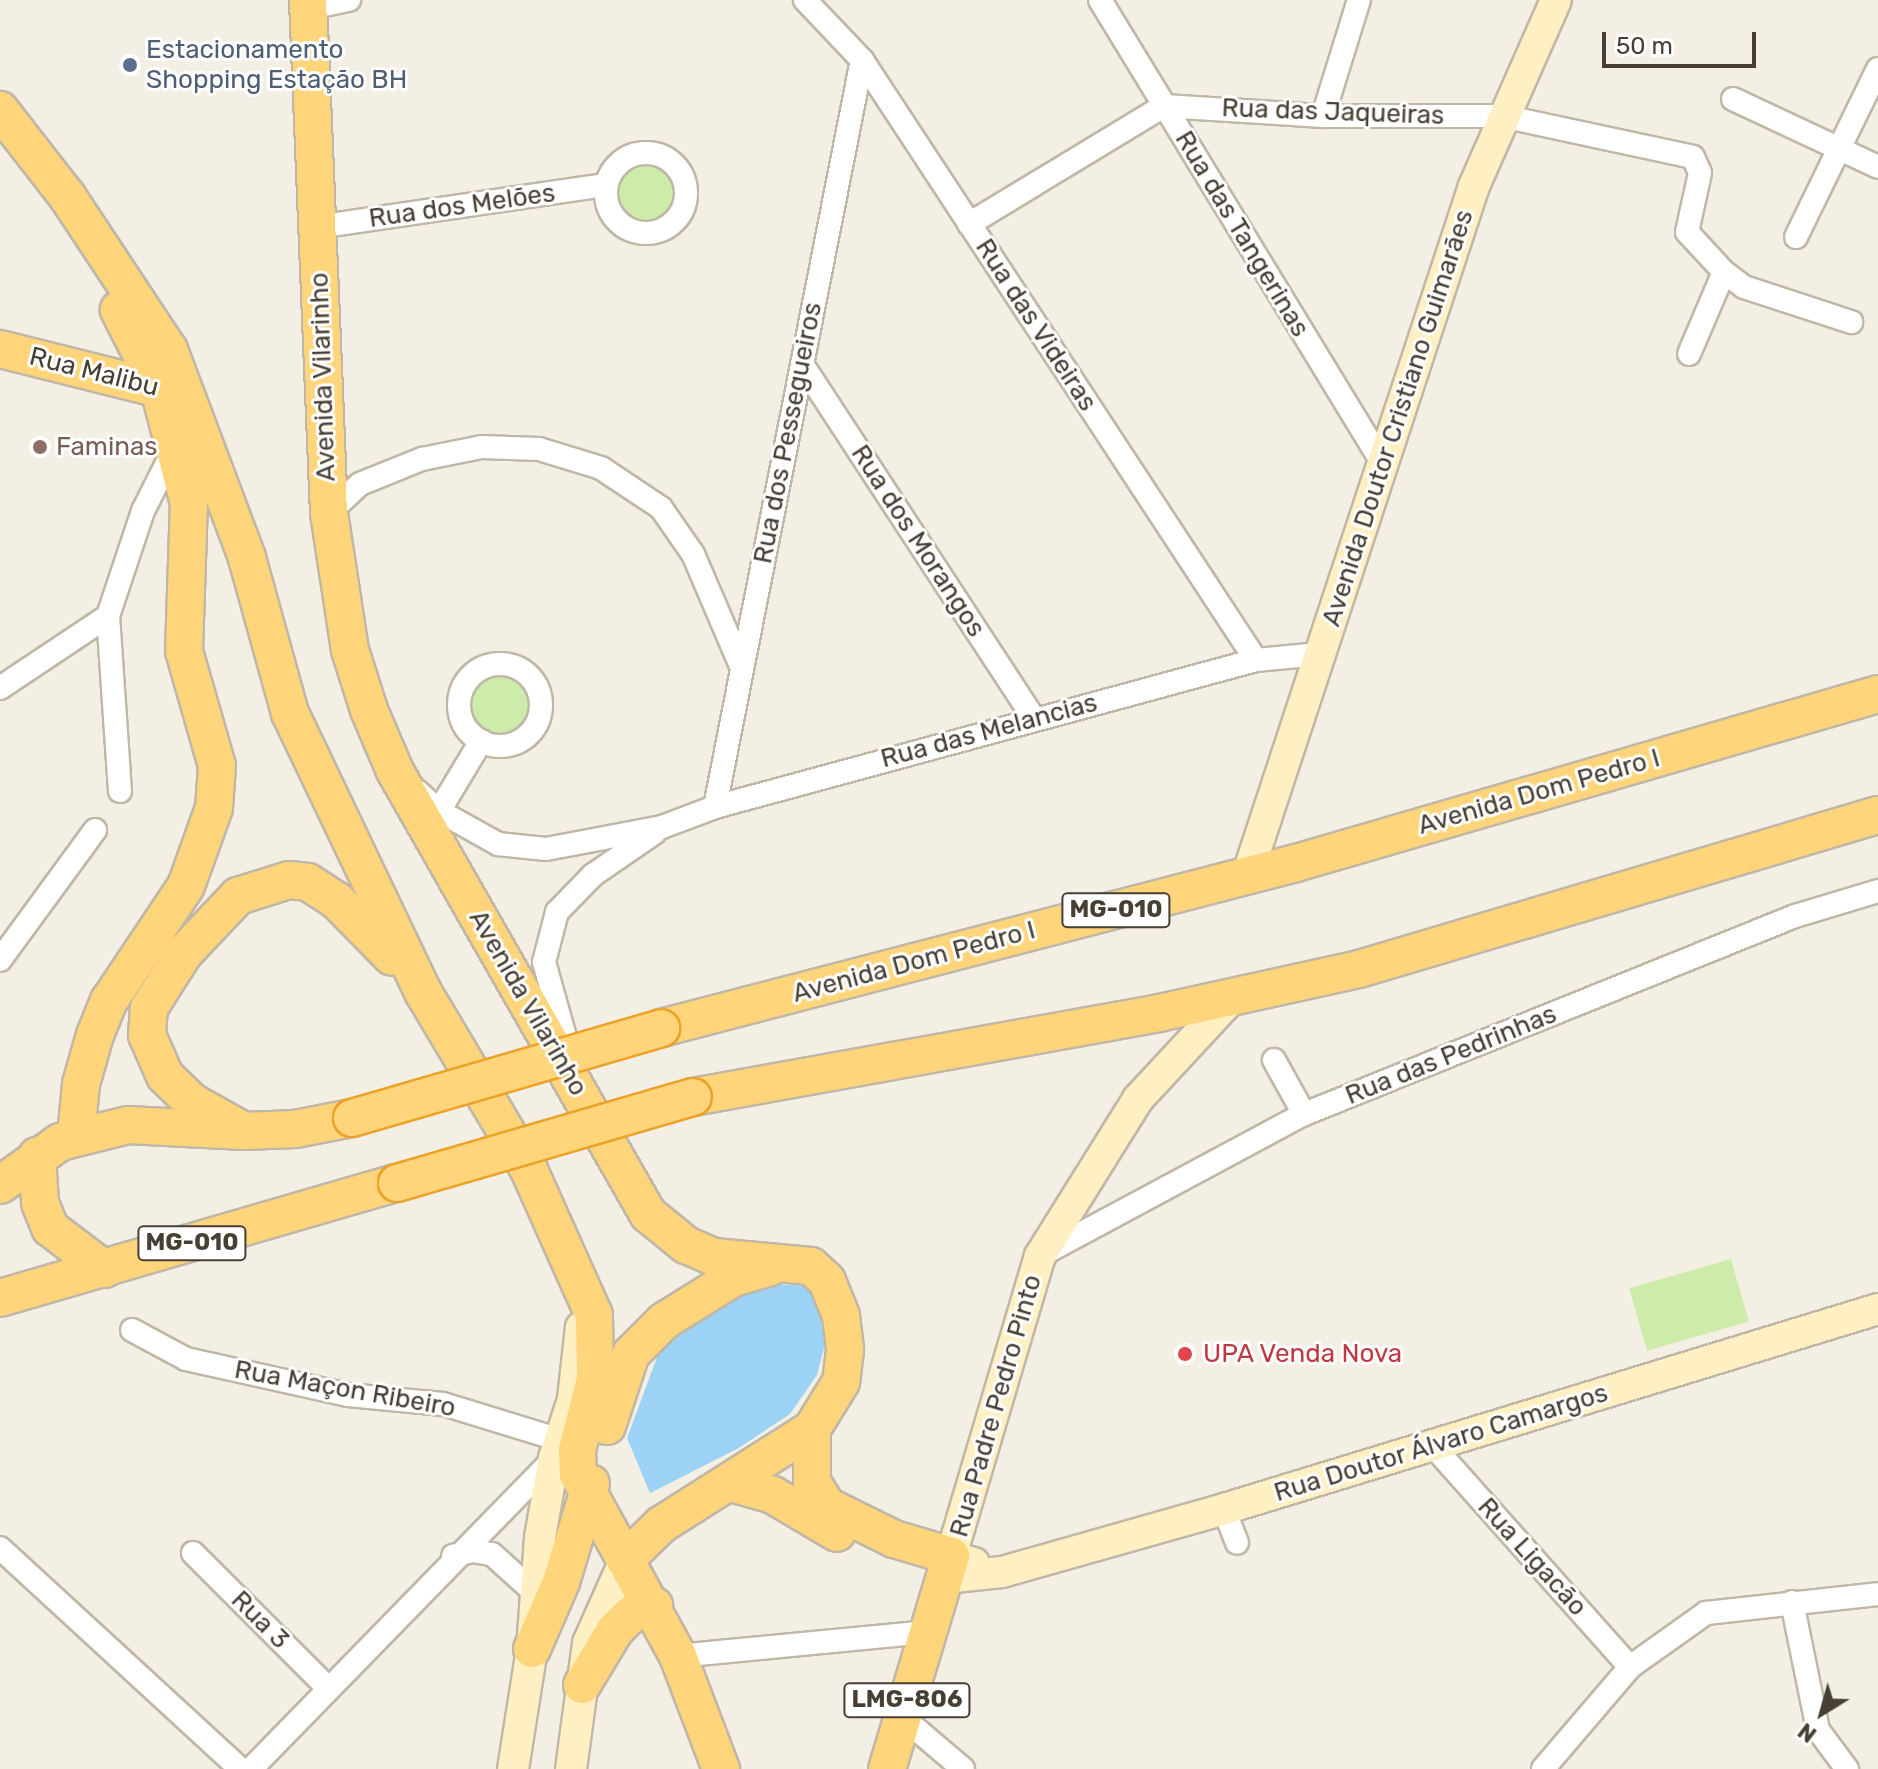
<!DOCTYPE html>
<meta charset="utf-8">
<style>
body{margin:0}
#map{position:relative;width:1878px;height:1769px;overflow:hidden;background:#f4efe4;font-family:Rubik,sans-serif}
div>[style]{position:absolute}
.green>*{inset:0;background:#ceeca9;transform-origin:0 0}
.round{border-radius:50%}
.water>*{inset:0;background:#9bd2f6}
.roads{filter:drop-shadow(2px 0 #c0b7a6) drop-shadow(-2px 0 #c0b7a6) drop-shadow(0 2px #c0b7a6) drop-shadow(0 -2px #c0b7a6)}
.minor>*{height:22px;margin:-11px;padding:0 11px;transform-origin:11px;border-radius:11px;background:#fff}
.minor>.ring{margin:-11px;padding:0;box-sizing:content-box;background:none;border:22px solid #fff;border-radius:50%}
.secondary>*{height:30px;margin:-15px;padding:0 15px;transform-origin:15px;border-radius:15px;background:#fff0c3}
.trunk>*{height:36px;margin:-18px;padding:0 18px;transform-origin:18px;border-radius:18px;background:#ffd57b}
.bridges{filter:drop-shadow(2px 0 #eba227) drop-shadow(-2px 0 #eba227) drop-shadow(0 2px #eba227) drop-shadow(0 -2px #eba227)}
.trunk-bridge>*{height:36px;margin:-18px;padding:0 18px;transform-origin:18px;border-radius:18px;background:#ffd57b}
.dots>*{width:22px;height:22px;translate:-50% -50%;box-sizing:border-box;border:4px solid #fff;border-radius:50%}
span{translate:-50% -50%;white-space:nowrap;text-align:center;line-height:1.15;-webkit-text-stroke:6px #fff;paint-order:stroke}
.shield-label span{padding:2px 6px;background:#fff;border:2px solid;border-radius:6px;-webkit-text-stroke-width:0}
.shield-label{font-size:24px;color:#473f34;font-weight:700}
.service-label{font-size:26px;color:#4e5e75}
.left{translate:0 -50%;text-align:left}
.street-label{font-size:26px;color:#473f34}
.education-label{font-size:26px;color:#785e54}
.health-label{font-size:26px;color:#be3a42}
.north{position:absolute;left:1782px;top:1673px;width:80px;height:80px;-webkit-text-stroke:6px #fff;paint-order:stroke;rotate:217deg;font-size:22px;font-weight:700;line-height:32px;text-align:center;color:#473f34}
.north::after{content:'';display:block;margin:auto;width:28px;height:36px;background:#473f34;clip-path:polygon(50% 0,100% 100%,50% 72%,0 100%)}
.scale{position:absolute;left:1602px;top:32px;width:154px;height:36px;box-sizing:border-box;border:4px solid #473f34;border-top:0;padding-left:10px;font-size:24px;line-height:28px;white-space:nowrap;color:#473f34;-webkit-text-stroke:6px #fff;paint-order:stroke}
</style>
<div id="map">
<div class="green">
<i class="round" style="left:615px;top:160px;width:62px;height:62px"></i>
<i class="round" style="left:469px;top:674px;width:62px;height:62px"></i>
<i style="left:1731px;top:1259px;width:65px;height:106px;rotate:74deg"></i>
</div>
<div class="water">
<i style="clip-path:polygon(756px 1283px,810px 1286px,820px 1300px,828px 1332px,817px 1375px,790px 1414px,737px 1449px,650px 1493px,627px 1438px,662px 1344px,712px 1303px)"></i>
</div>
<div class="roads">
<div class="minor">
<i style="left:805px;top:0;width:83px;rotate:46.5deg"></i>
<i style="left:862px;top:60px;width:718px;rotate:56.71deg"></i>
<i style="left:1100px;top:0;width:547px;rotate:58.61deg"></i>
<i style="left:310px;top:8px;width:40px;rotate:-12deg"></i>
<i style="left:1733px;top:99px;width:160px;rotate:25.1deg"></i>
<i style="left:1164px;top:106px;width:159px;rotate:3.6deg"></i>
<i style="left:1323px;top:116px;width:179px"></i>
<i style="left:1502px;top:116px;width:195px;rotate:12.1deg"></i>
<i style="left:1693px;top:157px;width:17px;rotate:66deg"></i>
<i style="left:1700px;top:173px;width:60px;rotate:102.4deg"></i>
<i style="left:1687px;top:232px;width:54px;rotate:47.2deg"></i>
<i style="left:1724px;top:272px;width:25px;rotate:37deg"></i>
<i style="left:1744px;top:287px;width:113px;rotate:18.1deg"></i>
<i style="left:1323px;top:116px;width:121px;rotate:-72.8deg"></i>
<i class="ring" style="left:606px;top:153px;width:58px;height:58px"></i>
<i style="left:969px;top:224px;width:228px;rotate:-31.2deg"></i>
<i style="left:317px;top:227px;width:292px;rotate:-8.3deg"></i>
<i style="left:1796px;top:237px;width:187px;rotate:-64deg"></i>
<i style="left:1689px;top:354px;width:89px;rotate:-66.9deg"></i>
<i style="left:802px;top:364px;width:423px;rotate:56.8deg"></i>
<i style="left:329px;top:513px;width:42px;rotate:-43.1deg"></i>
<i style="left:360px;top:484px;width:67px;rotate:-22deg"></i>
<i style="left:422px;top:459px;width:61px;rotate:-11.3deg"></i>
<i style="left:482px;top:447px;width:57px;rotate:2deg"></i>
<i style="left:539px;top:449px;width:65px;rotate:17deg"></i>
<i style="left:601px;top:468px;width:72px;rotate:33.7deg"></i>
<i style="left:661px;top:508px;width:56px;rotate:55.2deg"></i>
<i style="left:693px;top:554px;width:122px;rotate:66.8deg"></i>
<i class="ring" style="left:459px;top:664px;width:60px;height:60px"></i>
<i style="left:0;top:688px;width:130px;rotate:-33.7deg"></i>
<i style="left:120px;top:791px;width:175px;rotate:-93.9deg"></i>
<i style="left:108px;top:616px;width:111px;rotate:-71.6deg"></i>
<i style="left:143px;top:511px;width:72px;rotate:-63.4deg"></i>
<i style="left:417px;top:791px;width:30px;rotate:42deg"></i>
<i style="left:439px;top:811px;width:68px;rotate:29.2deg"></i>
<i style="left:498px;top:844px;width:48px;rotate:5.9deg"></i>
<i style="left:546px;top:849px;width:118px;rotate:-10.7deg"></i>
<i style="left:662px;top:827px;width:57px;rotate:-20.7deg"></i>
<i style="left:715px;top:807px;width:561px;rotate:-15.2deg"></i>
<i style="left:1256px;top:660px;width:64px;rotate:-5.4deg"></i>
<i style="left:715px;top:807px;width:761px;rotate:-78.87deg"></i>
<i style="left:439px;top:811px;width:82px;rotate:-59deg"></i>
<i style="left:0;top:960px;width:161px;rotate:-53.8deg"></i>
<i style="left:570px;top:1055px;width:97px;rotate:-105.6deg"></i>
<i style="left:544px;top:962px;width:52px;rotate:-75.4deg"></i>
<i style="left:557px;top:912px;width:52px;rotate:-45.8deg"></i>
<i style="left:593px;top:875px;width:74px;rotate:-34.5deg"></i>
<i style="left:1274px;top:1060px;width:62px;rotate:60.9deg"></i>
<i style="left:1041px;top:1255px;width:296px;rotate:-28.2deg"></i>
<i style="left:1302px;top:1115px;width:532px;rotate:-21.98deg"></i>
<i style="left:1795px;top:916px;width:87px;rotate:-16.8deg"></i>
<i style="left:132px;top:1330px;width:61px;rotate:28.2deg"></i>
<i style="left:186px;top:1359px;width:166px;rotate:12.5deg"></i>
<i style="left:348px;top:1395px;width:95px;rotate:5.4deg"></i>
<i style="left:443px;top:1404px;width:122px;rotate:17.1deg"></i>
<i style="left:1433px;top:1446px;width:296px;rotate:48.3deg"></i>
<i style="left:1224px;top:1509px;width:36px;rotate:69deg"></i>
<i style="left:0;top:1548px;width:326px;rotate:42.6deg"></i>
<i style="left:193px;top:1553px;width:190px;rotate:45deg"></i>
<i style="left:453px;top:1556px;width:20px;rotate:-15deg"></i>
<i style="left:472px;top:1551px;width:20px;rotate:9deg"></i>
<i style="left:492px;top:1554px;width:58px;rotate:42.2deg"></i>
<i style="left:1792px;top:1602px;width:131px;rotate:78.5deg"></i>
<i style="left:1818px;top:1730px;width:49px;rotate:53.4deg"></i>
<i style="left:678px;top:1656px;width:251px;rotate:-5.5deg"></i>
<i style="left:902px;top:1717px;width:80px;rotate:40.4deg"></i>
<i style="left:251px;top:1769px;width:434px;rotate:-45.7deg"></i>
<i style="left:1543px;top:1769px;width:134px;rotate:-49.5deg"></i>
<i style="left:1630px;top:1667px;width:93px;rotate:-35.4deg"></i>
<i style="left:1706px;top:1613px;width:173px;rotate:-6.3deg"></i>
</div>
<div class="secondary">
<i style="left:1247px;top:876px;width:726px;rotate:-71.79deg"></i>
<i style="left:1474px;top:186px;width:203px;rotate:-66.2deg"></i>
<i style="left:974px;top:1563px;width:24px;rotate:-163deg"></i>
<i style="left:951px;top:1556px;width:313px;rotate:-73.5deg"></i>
<i style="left:1040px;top:1256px;width:185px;rotate:-58deg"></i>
<i style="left:1138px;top:1099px;width:137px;rotate:-47.1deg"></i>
<i style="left:945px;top:1578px;width:57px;rotate:-6deg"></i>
<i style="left:1002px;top:1572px;width:231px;rotate:-15.8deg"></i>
<i style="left:1224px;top:1509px;width:684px;rotate:-17deg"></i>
<i style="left:513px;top:1769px;width:121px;rotate:-81deg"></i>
<i style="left:532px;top:1649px;width:112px;rotate:-85.9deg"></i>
<i style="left:540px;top:1537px;width:80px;rotate:-80deg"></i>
<i style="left:554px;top:1458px;width:62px;rotate:-72.1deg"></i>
<i style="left:573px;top:1399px;width:72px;rotate:-83.7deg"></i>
<i style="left:571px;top:1769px;width:127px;rotate:-82.3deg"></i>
<i style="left:588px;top:1643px;width:91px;rotate:-66deg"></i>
</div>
<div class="trunk">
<i style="left:308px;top:0;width:513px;rotate:87.66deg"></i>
<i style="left:329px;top:513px;width:139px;rotate:81.3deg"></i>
<i style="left:350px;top:650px;width:63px;rotate:72.4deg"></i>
<i style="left:369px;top:710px;width:66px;rotate:66.9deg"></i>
<i style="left:395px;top:771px;width:510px;rotate:60.27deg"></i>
<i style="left:648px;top:1214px;width:49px;rotate:39.2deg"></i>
<i style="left:686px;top:1245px;width:30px;rotate:23deg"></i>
<i style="left:714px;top:1257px;width:97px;rotate:5.3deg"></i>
<i style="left:811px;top:1266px;width:22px;rotate:43deg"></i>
<i style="left:827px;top:1281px;width:38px;rotate:68deg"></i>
<i style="left:841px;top:1316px;width:34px;rotate:83deg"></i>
<i style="left:845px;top:1350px;width:32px;rotate:97deg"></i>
<i style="left:841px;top:1382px;width:55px;rotate:121.7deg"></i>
<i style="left:812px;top:1429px;width:179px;rotate:147.6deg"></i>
<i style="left:661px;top:1525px;width:50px;rotate:135.8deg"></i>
<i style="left:0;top:110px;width:109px;rotate:52.1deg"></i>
<i style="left:67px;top:196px;width:185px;rotate:56.5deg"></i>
<i style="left:169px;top:350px;width:222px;rotate:69.4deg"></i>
<i style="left:247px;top:558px;width:161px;rotate:74.5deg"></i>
<i style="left:290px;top:713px;width:309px;rotate:64.5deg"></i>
<i style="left:423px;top:992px;width:207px;rotate:59.2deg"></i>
<i style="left:529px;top:1170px;width:159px;rotate:65.9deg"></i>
<i style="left:594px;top:1315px;width:64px;rotate:89.1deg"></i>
<i style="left:595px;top:1379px;width:73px;rotate:104.2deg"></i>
<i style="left:577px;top:1450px;width:24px;rotate:88deg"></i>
<i style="left:578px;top:1474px;width:208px;rotate:61.2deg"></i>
<i style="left:678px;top:1656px;width:121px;rotate:69.2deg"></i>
<i style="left:0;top:349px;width:178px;rotate:14deg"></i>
<i style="left:661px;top:1028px;width:656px;rotate:-14.57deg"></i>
<i style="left:1296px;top:863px;width:606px;rotate:-16.19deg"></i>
<i style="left:693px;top:1097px;width:474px;rotate:-10.2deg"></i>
<i style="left:1159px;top:1013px;width:205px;rotate:-12.4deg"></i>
<i style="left:1359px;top:969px;width:541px;rotate:-16.53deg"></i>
<i style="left:244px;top:1131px;width:60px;rotate:-150.9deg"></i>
<i style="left:192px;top:1102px;width:37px;rotate:-136deg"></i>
<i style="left:165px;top:1076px;width:45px;rotate:-113.7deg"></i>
<i style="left:147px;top:1035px;width:27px;rotate:-86deg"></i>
<i style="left:149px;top:1008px;width:65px;rotate:-57.5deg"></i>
<i style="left:184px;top:953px;width:79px;rotate:-46.5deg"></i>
<i style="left:238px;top:896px;width:53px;rotate:-17.4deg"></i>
<i style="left:289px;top:880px;width:19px;rotate:6deg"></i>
<i style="left:308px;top:882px;width:35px;rotate:33deg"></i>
<i style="left:337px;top:901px;width:78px;rotate:45.5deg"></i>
<i style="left:76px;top:1136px;width:52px;rotate:-84.5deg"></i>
<i style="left:81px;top:1084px;width:51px;rotate:-74.1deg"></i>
<i style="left:95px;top:1035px;width:37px;rotate:-68deg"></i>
<i style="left:109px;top:1001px;width:138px;rotate:-56.2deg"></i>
<i style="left:186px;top:886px;width:83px;rotate:-70.3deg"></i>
<i style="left:214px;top:808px;width:42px;rotate:-85.9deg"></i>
<i style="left:217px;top:766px;width:120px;rotate:-106deg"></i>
<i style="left:184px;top:651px;width:147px;rotate:-88.1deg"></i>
<i style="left:189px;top:504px;width:119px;rotate:-104.6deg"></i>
<i style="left:159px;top:389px;width:89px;rotate:-116.9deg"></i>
<i style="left:37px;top:1156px;width:47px;rotate:86.3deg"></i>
<i style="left:40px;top:1203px;width:27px;rotate:68deg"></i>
<i style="left:50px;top:1228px;width:68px;rotate:37.2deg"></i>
<i style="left:0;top:1185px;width:74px;rotate:-35.6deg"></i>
<i style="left:60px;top:1142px;width:70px;rotate:-14deg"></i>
<i style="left:128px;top:1125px;width:116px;rotate:3deg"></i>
<i style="left:244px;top:1131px;width:51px;rotate:-2.2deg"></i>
<i style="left:295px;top:1129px;width:58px;rotate:-10.9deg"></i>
<i style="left:0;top:1298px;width:413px;rotate:-16.2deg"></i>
<i style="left:607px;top:1426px;width:76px;rotate:-71.6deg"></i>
<i style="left:631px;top:1354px;width:47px;rotate:-45deg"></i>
<i style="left:664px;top:1321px;width:81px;rotate:-31.9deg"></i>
<i style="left:733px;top:1278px;width:37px;rotate:-16deg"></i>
<i style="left:812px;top:1429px;width:53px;rotate:90deg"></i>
<i style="left:812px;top:1482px;width:28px;rotate:58deg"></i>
<i style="left:827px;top:1506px;width:75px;rotate:26.2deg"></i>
<i style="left:894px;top:1539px;width:59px;rotate:16.6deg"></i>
<i style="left:951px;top:1556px;width:222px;rotate:106.7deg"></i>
<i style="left:731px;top:1483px;width:44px;rotate:15.9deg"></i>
<i style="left:773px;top:1495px;width:74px;rotate:30.7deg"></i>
<i style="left:532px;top:1649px;width:73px;rotate:-66.6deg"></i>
<i style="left:561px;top:1582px;width:103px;rotate:-73.1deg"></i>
<i style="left:582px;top:1685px;width:64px;rotate:-59deg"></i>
<i style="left:615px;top:1630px;width:21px;rotate:-45deg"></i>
<i style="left:630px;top:1615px;width:26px;rotate:-21deg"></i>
</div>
</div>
<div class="bridges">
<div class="trunk-bridge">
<i style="left:352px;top:1118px;width:322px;rotate:-16.2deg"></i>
<i style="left:397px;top:1183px;width:308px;rotate:-16.2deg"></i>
</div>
</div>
<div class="dots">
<i style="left:130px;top:65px;background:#5c6f8a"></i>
<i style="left:40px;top:447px;background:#8d6e63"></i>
<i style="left:1185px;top:1354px;background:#e0444e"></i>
</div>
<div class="shield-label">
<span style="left:1116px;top:910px">MG-010</span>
<span style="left:192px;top:1243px">MG-010</span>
<span style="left:907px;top:1700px">LMG-806</span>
</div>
<div class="service-label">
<span class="left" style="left:146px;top:65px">Estacionamento<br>Shopping Estação BH</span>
</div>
<div class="street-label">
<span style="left:1333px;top:112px;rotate:2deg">Rua das Jaqueiras</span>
<span style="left:462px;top:206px;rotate:-8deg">Rua dos Melões</span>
<span style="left:1242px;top:234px;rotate:59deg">Rua das Tangerinas</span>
<span style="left:1036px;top:325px;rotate:57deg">Rua das Videiras</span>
<span style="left:94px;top:372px;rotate:14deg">Rua Malibu</span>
<span style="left:323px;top:377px;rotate:-92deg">Avenida Vilarinho</span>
<span style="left:1398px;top:418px;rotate:-72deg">Avenida Doutor Cristiano Guimarães</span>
<span style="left:788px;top:433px;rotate:-79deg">Rua dos Pessegueiros</span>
<span style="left:918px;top:541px;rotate:57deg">Rua dos Morangos</span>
<span style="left:989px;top:731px;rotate:-15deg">Rua das Melancias</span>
<span style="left:1539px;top:792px;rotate:-16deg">Avenida Dom Pedro I</span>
<span style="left:914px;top:962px;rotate:-15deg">Avenida Dom Pedro I</span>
<span style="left:528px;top:1003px;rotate:60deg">Avenida Vilarinho</span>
<span style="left:1451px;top:1055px;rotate:-22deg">Rua das Pedrinhas</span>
<span style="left:345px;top:1389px;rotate:10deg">Rua Maçon Ribeiro</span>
<span style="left:996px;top:1406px;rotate:-74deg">Rua Padre Pedro Pinto</span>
<span style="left:1441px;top:1443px;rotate:-17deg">Rua Doutor Álvaro Camargos</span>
<span style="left:1532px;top:1557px;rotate:48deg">Rua Ligacão</span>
<span style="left:260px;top:1620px;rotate:45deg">Rua 3</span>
</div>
<div class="education-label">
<span class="left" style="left:56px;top:447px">Faminas</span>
</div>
<div class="health-label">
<span class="left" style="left:1203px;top:1354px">UPA Venda Nova</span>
</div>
<div class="north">N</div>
<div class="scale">50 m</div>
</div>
